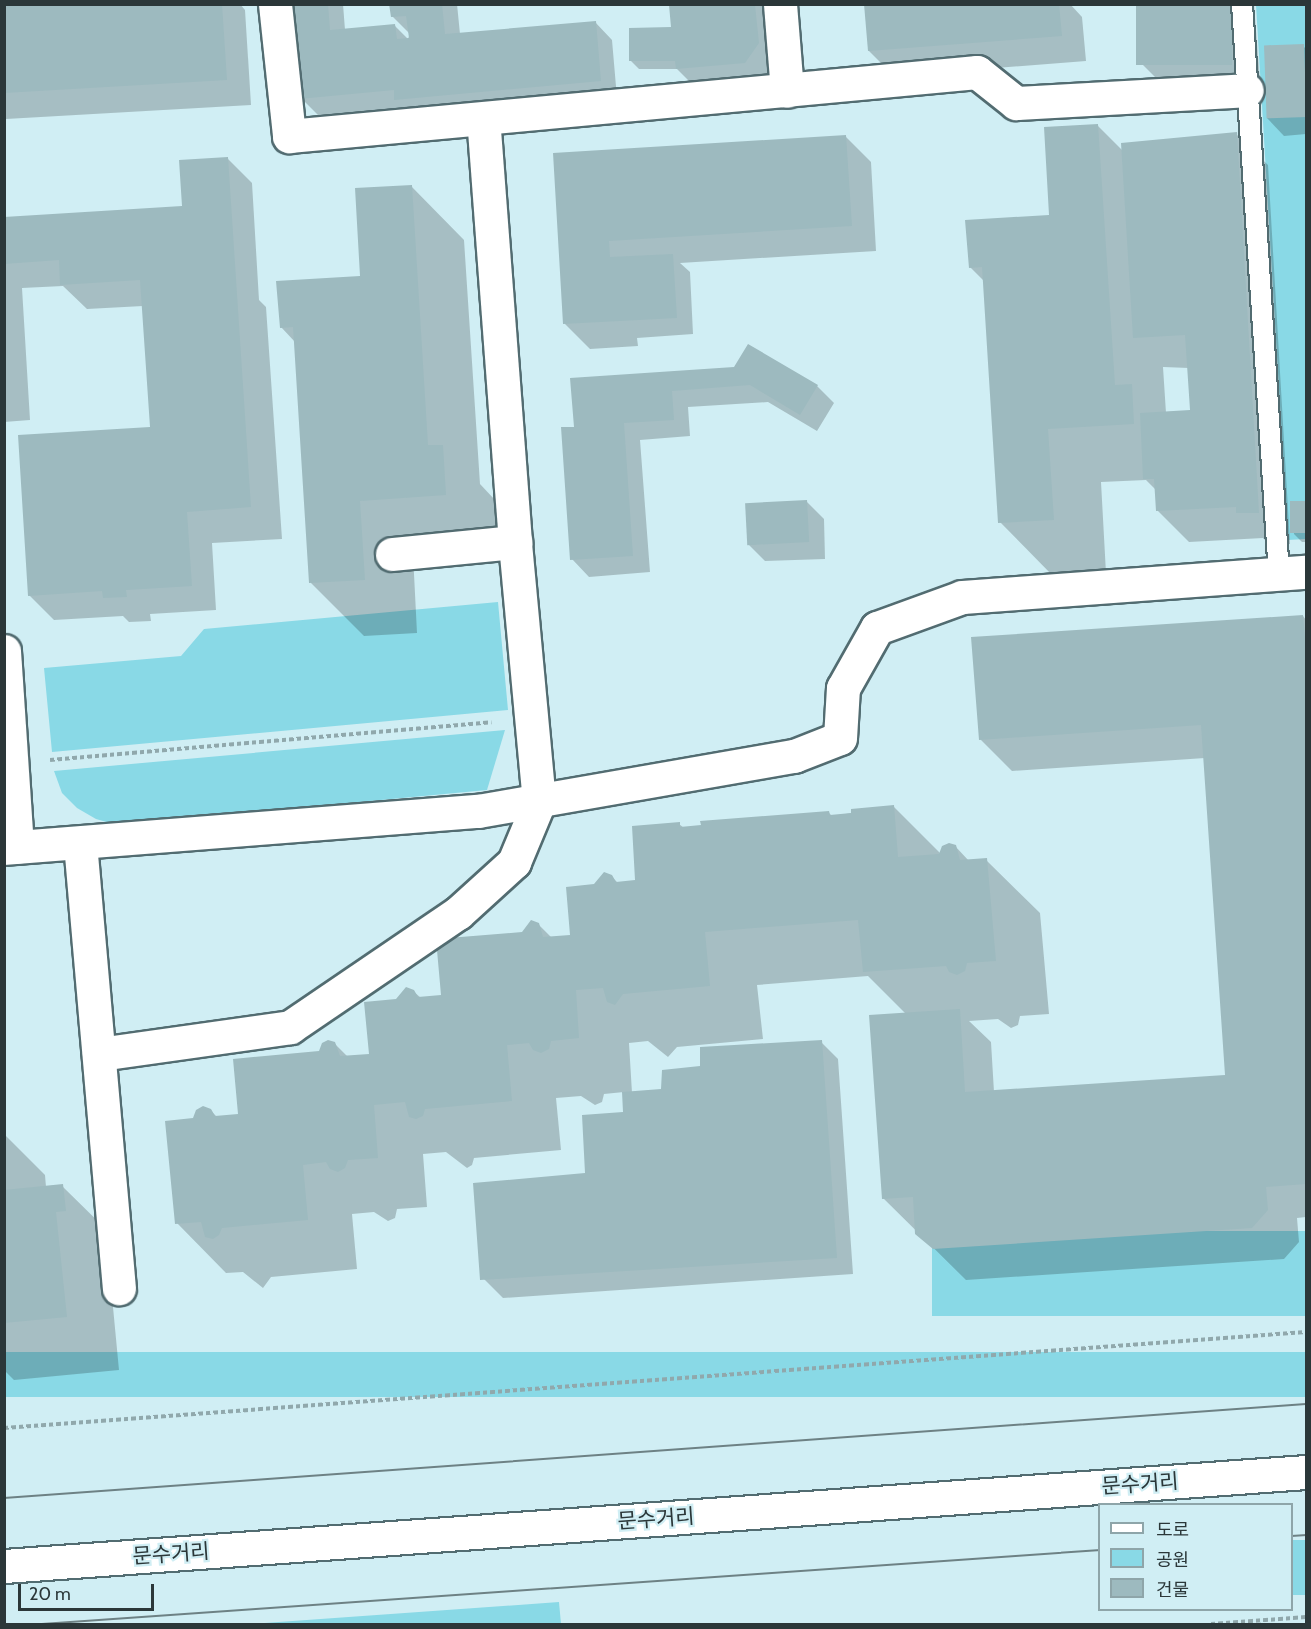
<!DOCTYPE html>
<meta charset="utf-8">
<style>
body{margin:0}
#map{position:relative;width:1311px;height:1629px;overflow:hidden;background:#d0eef4;font-family:Cabin,"Noto Sans KR",sans-serif}
div>[style]{position:absolute}
.green>*{inset:0;background:#89d9e6;transform-origin:0 0}
.shadow>*{inset:0;background:#0003}
.building>*{inset:0;background:#9dbabf;transform-origin:0 0}
.path>*{height:4px;margin-top:-2px;transform-origin:0;background:repeating-linear-gradient(90deg,#90a8ac 0 4.5px,transparent 0 7.5px)}
.roads{filter:drop-shadow(2px 0 #526c71) drop-shadow(-2px 0 #526c71) drop-shadow(0 2px #526c71) drop-shadow(0 -2px #526c71)}
.service>*{height:20px;margin:-10px;padding:0 10px;transform-origin:10px;border-radius:10px;background:#fff}
.minor>*{height:33px;margin:-16.5px;padding:0 16.5px;transform-origin:16.5px;border-radius:16.5px;background:#fff}
.primary>*{height:33px;margin:-16.5px;padding:0 16.5px;transform-origin:16.5px;border-radius:16.5px;background:#fff}
.tram>*{height:1.5px;margin:-0.75px;padding:0 0.75px;transform-origin:0.75px;border-radius:0.75px;background:#6d8184}
span{translate:-50% -50%;white-space:nowrap;text-align:center;line-height:1.15;-webkit-text-stroke:4.5px #d0eef4;paint-order:stroke}
.street-label{font-size:21px;color:#2b3739}
.frame{position:absolute;inset:0;border:6px solid #2b3739;pointer-events:none}
.legend{position:absolute;left:1098px;top:1503px;width:195px;height:108px;box-sizing:border-box;background:#d0eef4;border:2px solid #8ea5a9;margin:0;padding:8px 10px;list-style:none;font-size:18px;color:#2b3739}
.legend li{display:flex;align-items:center;gap:12px;height:30px}
.legend b{width:30px;border:2px solid #8ea5a9}
.scale{position:absolute;left:18px;top:1584px;width:136px;height:27px;box-sizing:border-box;border:3px solid #2b3739;border-top:0;padding-left:8px;font-size:18px;line-height:21px;white-space:nowrap;color:#2b3739;-webkit-text-stroke:4px #d0eef4;paint-order:stroke}
</style>
<div id="map">
<div class="green">
<i style="clip-path:polygon(1256px 5px,1306px 5px,1306px 539px,1288px 540px)"></i>
<i style="clip-path:polygon(498px 602px,508px 710px,52px 752px,44px 668px,181px 656px,204px 629px)"></i>
<i style="clip-path:polygon(505px 730px,487px 790px,117px 825px,96px 819px,77px 808px,62px 793px,54px 771px)"></i>
<i style="left:1306px;top:1231px;width:85px;height:374px;rotate:90deg"></i>
<i style="left:1306px;top:1352px;width:45px;height:1304px;rotate:90deg"></i>
<i style="left:1306px;top:1540px;width:55px;height:14px;rotate:90deg"></i>
<i style="clip-path:polygon(559px 1602px,561px 1624px,252px 1624px)"></i>
</div>
<div class="shadow">
<i style="clip-path:polygon(4px 4px,240px 4px,245px 10px,251px 105px,6px 119px)"></i>
<i style="clip-path:polygon(292px 4px,343px 4px,345px 30px,395px 26px,408px 39px,410px 34px,392px 16px,391px 4px,457px 4px,460px 34px,595px 22px,612px 40px,617px 98px,413px 116px,404px 107px,318px 115px,301px 98px)"></i>
<i style="clip-path:polygon(671px 4px,770px 4px,776px 61px,763px 80px,694px 86px,677px 69px,639px 69px,631px 61px,674px 31px)"></i>
<i style="clip-path:polygon(865px 4px,1070px 4px,1082px 17px,1086px 61px,894px 76px,869px 51px)"></i>
<i style="clip-path:polygon(1138px 4px,1254px 4px,1260px 82px,1167px 89px,1142px 64px)"></i>
<i style="clip-path:polygon(1303px 46px,1306px 49px,1306px 134px,1284px 136px,1267px 118px)"></i>
<i style="clip-path:polygon(evenodd,1098px 126px,1123px 151px,1236px 134px,1268px 165px,1290px 544px,1270px 545px,1263px 538px,1189px 542px,1158px 511px,1156px 490px,1146px 480px,1101px 482px,1106px 573px,1053px 576px,1000px 522px,984px 281px,970px 267px,1050px 216px,1098px 126px,1163px 367px,1189px 368px,1192px 411px,1166px 413px,1163px 367px)"></i>
<i style="clip-path:polygon(846px 137px,871px 162px,876px 251px,680px 263px,690px 272px,693px 334px,637px 338px,638px 346px,590px 349px,565px 324px,555px 154px)"></i>
<i style="clip-path:polygon(227px 158px,252px 183px,259px 300px,266px 307px,282px 539px,212px 543px,216px 610px,150px 614px,151px 621px,129px 622px,123px 616px,54px 620px,29px 595px,151px 428px,143px 306px,87px 309px,63px 286px,22px 288px,30px 420px,4px 422px,4px 219px,184px 207px)"></i>
<i style="clip-path:polygon(411px 186px,464px 240px,480px 484px,495px 500px,499px 548px,413px 554px,417px 633px,364px 636px,311px 583px,295px 342px,281px 327px,361px 277px)"></i>
<i style="clip-path:polygon(572px 379px,817px 386px,834px 403px,817px 431px,768px 402px,688px 407px,690px 436px,640px 440px,650px 572px,589px 577px,572px 559px,576px 428px)"></i>
<i style="clip-path:polygon(807px 502px,824px 519px,825px 559px,765px 561px,748px 544px)"></i>
<i style="clip-path:polygon(1306px 502px,1306px 542px,1302px 542px,1294px 534px,1292px 503px)"></i>
<i style="clip-path:polygon(1303px 616px,1306px 620px,1306px 1217px,1297px 1218px,1299px 1242px,1284px 1259px,966px 1280px,883px 1198px,906px 1014px,868px 976px,757px 985px,763px 1039px,677px 1047px,668px 1057px,648px 1041px,629px 1043px,632px 1093px,663px 1091px,702px 1067px,821px 1042px,838px 1059px,853px 1274px,503px 1298px,480px 1275px,586px 1175px,624px 1113px,624px 1092px,604px 1094px,602px 1102px,595px 1105px,581px 1096px,556px 1098px,561px 1150px,474px 1158px,472px 1165px,467px 1168px,446px 1152px,423px 1154px,427px 1207px,397px 1209px,395px 1218px,388px 1221px,374px 1212px,352px 1214px,357px 1269px,271px 1277px,263px 1288px,243px 1272px,226px 1273px,177px 1223px,194px 1119px,210px 1110px,218px 1118px,240px 1116px,335px 1044px,348px 1057px,370px 1056px,397px 1000px,413px 991px,421px 998px,443px 996px,538px 924px,552px 938px,572px 936px,595px 886px,611px 876px,618px 883px,637px 882px,679px 824px,684px 828px,828px 812px,832px 816px,894px 807px,941px 854px,955px 846px,969px 861px,986px 860px,1040px 913px,1049px 1014px,1020px 1016px,1018px 1025px,1011px 1028px,998px 1019px,969px 1021px,991px 1042px,994px 1092px,1227px 1076px,1205px 758px,1012px 771px,980px 739px)"></i>
<i style="clip-path:polygon(4px 1134px,45px 1175px,46px 1187px,62px 1186px,116px 1239px,109px 1265px,119px 1370px,14px 1380px,4px 1370px)"></i>
</div>
<div class="building">
<i style="clip-path:polygon(4px 4px,222px 4px,227px 80px,4px 93px)"></i>
<i style="clip-path:polygon(291px 4px,328px 4px,330px 30px,395px 24px,397px 39px,409px 38px,406px 16px,391px 17px,389px 4px,442px 4px,445px 34px,596px 21px,601px 81px,394px 100px,394px 90px,299px 99px)"></i>
<i style="clip-path:polygon(864px 4px,1059px 4px,1062px 36px,868px 51px)"></i>
<i style="left:1136px;top:4px;width:96px;height:61px"></i>
<i style="clip-path:polygon(669px 5px,755px 5px,759px 43px,745px 63px,676px 69px,675px 61px,629px 61px,629px 28px,671px 27px)"></i>
<i style="left:1304px;top:44px;width:73px;height:40px;rotate:88deg"></i>
<i style="clip-path:polygon(1098px 124px,1115px 385px,1132px 384px,1134px 424px,1048px 429px,1054px 520px,998px 523px,982px 267px,969px 268px,965px 220px,1049px 215px,1044px 127px)"></i>
<i style="clip-path:polygon(1237px 132px,1259px 513px,1236px 513px,1236px 507px,1156px 511px,1154px 479px,1143px 479px,1140px 413px,1190px 410px,1185px 335px,1133px 338px,1121px 143px)"></i>
<i style="clip-path:polygon(846px 135px,852px 226px,609px 241px,610px 257px,673px 254px,677px 318px,563px 324px,553px 153px)"></i>
<i style="clip-path:polygon(228px 157px,251px 507px,187px 512px,192px 586px,126px 590px,127px 597px,103px 598px,102px 591px,28px 596px,18px 435px,150px 427px,140px 280px,60px 285px,59px 260px,4px 264px,4px 217px,182px 206px,179px 160px)"></i>
<i style="clip-path:polygon(412px 185px,428px 445px,443px 445px,446px 495px,360px 501px,365px 580px,309px 583px,293px 327px,280px 328px,276px 281px,360px 276px,355px 188px)"></i>
<i style="clip-path:polygon(748px 344px,818px 385px,800px 415px,750px 385px,672px 391px,674px 420px,624px 423px,633px 556px,570px 560px,561px 427px,574px 427px,570px 378px,734px 367px)"></i>
<i style="left:807px;top:500px;width:42px;height:62px;rotate:87deg"></i>
<i style="left:1306px;top:501px;width:32px;height:16px;rotate:90deg"></i>
<i style="clip-path:polygon(1303px 615px,1306px 649px,1306px 1184px,1266px 1187px,1268px 1210px,1252px 1228px,933px 1249px,915px 1234px,913px 1197px,882px 1199px,869px 1015px,960px 1009px,965px 1092px,1225px 1075px,1201px 725px,979px 740px,971px 637px)"></i>
<i style="clip-path:polygon(894px 805px,898px 857px,939px 854px,942px 846px,949px 843px,956px 845px,960px 860px,987px 858px,996px 961px,967px 963px,965px 971px,957px 975px,949px 972px,946px 966px,863px 972px,858px 920px,705px 932px,710px 986px,623px 994px,615px 1005px,607px 1002px,603px 988px,576px 990px,579px 1038px,551px 1041px,549px 1049px,541px 1053px,533px 1050px,529px 1043px,507px 1045px,512px 1101px,425px 1109px,423px 1116px,416px 1119px,409px 1117px,405px 1102px,374px 1105px,378px 1158px,348px 1160px,345px 1168px,338px 1172px,330px 1169px,326px 1162px,303px 1165px,308px 1220px,222px 1228px,219px 1235px,213px 1239px,205px 1237px,201px 1222px,175px 1224px,165px 1121px,193px 1118px,196px 1110px,203px 1106px,211px 1109px,215px 1116px,238px 1114px,233px 1059px,319px 1051px,322px 1043px,328px 1040px,335px 1042px,340px 1056px,369px 1054px,364px 1002px,396px 999px,406px 987px,414px 990px,418px 997px,441px 995px,436px 939px,522px 932px,531px 920px,539px 923px,543px 937px,570px 935px,566px 887px,594px 884px,604px 872px,612px 875px,616px 882px,635px 880px,632px 826px,680px 822px,680px 827px,701px 825px,700px 821px,829px 811px,830px 815px,851px 813px,851px 809px)"></i>
<i style="clip-path:polygon(822px 1040px,837px 1258px,480px 1280px,473px 1183px,585px 1173px,582px 1115px,623px 1112px,622px 1092px,661px 1089px,662px 1070px,700px 1066px,700px 1047px)"></i>
<i style="clip-path:polygon(63px 1184px,66px 1211px,56px 1212px,67px 1317px,4px 1323px,4px 1190px)"></i>
</div>
<div class="path">
<i style="left:50px;top:760px;width:443px;rotate:-4.9deg"></i>
<i style="left:4px;top:1428px;width:1306px;rotate:-4.22deg"></i>
<i style="left:1211px;top:1624px;width:95px;rotate:-4.2deg"></i>
</div>
<div class="roads">
<div class="service">
<i style="left:1242px;top:4px;width:571px;rotate:86.29deg"></i>
</div>
<div class="minor">
<i style="left:275px;top:4px;width:133px;rotate:83.9deg"></i>
<i style="left:289px;top:136px;width:691px;rotate:-5.31deg"></i>
<i style="left:977px;top:72px;width:50px;rotate:38.5deg"></i>
<i style="left:1016px;top:103px;width:231px;rotate:-3.2deg"></i>
<i style="left:780px;top:4px;width:87px;rotate:85.4deg"></i>
<i style="left:392px;top:554px;width:124px;rotate:-5.6deg"></i>
<i style="left:4px;top:651px;width:196px;rotate:86.2deg"></i>
<i style="left:80px;top:843px;width:447px;rotate:85deg"></i>
<i style="left:4px;top:848px;width:475px;rotate:-4.5deg"></i>
<i style="left:478px;top:811px;width:321px;rotate:-9.9deg"></i>
<i style="left:794px;top:756px;width:49px;rotate:-21.4deg"></i>
<i style="left:840px;top:738px;width:50px;rotate:-86.6deg"></i>
<i style="left:843px;top:688px;width:69px;rotate:-60.5deg"></i>
<i style="left:877px;top:628px;width:90px;rotate:-20deg"></i>
<i style="left:962px;top:597px;width:345px;rotate:-4.2deg"></i>
<i style="left:99px;top:1054px;width:193px;rotate:-8deg"></i>
<i style="left:290px;top:1027px;width:203px;rotate:-34.2deg"></i>
<i style="left:458px;top:913px;width:76px;rotate:-42.3deg"></i>
<i style="left:514px;top:862px;width:65px;rotate:-67.4deg"></i>
<i style="left:539px;top:802px;width:261px;rotate:-95.3deg"></i>
<i style="left:515px;top:542px;width:423px;rotate:-94.3deg"></i>
</div>
<div class="primary">
<i style="left:4px;top:1566px;width:1305px;rotate:-4.13deg"></i>
</div>
</div>
<div class="tram">
<i style="left:4px;top:1498px;width:1305px;rotate:-4.13deg"></i>
<i style="left:1292px;top:1536px;width:14px;rotate:-4deg"></i>
<i style="left:42px;top:1624px;width:1061px;rotate:-4deg"></i>
</div>
<div class="street-label">
<span style="left:1140px;top:1484px;rotate:-4deg">문수거리</span>
<span style="left:656px;top:1519px;rotate:-4deg">문수거리</span>
<span style="left:171px;top:1554px;rotate:-4deg">문수거리</span>
</div>
<div class="frame"></div>
<ul class="legend">
<li><b style="height:8px;background:#fff"></b>도로</li>
<li><b style="height:16px;background:#89d9e6"></b>공원</li>
<li><b style="height:16px;background:#9dbabf"></b>건물</li>
</ul>
<div class="scale">20 m</div>
</div>
